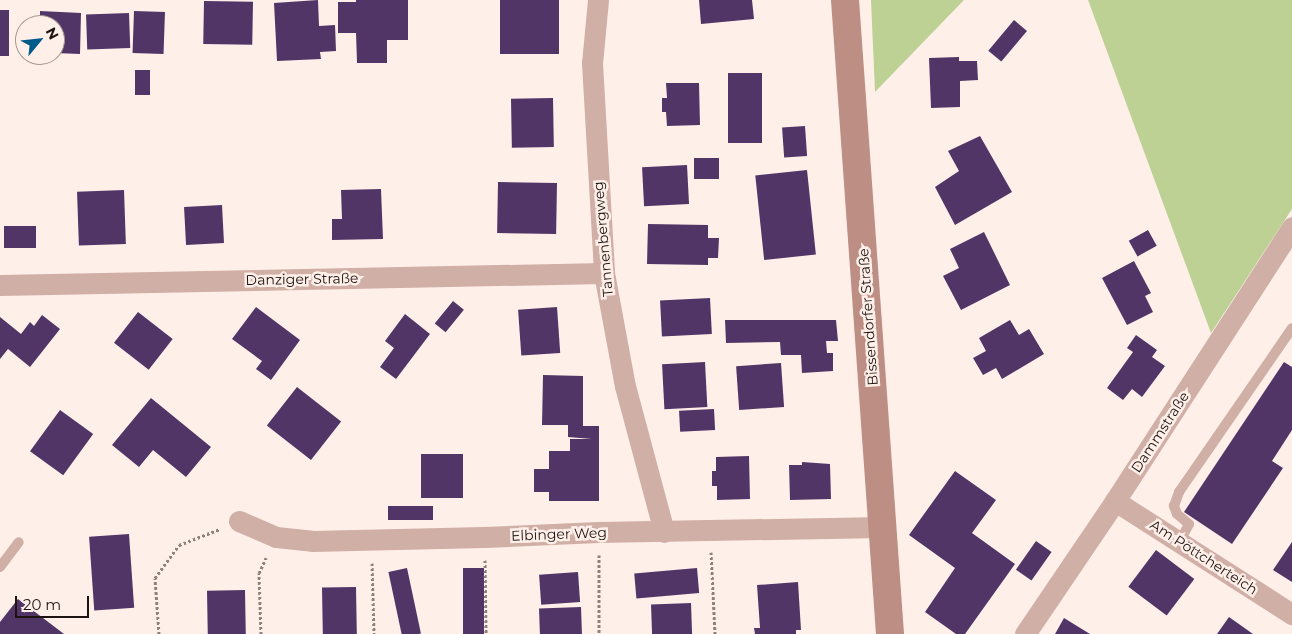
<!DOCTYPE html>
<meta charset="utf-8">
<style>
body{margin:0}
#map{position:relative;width:1292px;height:634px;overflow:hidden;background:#ffefe9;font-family:Montserrat,sans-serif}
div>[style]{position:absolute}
.green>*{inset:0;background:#bed194}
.building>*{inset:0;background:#513567;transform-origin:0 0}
.path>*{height:3px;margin-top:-1.5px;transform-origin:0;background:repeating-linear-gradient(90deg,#8e817d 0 2.5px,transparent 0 5px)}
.lane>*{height:10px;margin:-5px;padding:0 5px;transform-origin:5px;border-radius:5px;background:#d0afa7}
.street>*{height:21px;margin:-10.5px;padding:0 10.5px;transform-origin:10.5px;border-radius:10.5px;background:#d0afa7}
.secondary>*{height:28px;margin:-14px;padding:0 14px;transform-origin:14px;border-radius:14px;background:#bd8e83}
span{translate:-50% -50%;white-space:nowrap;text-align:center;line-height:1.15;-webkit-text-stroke:5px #ffefe9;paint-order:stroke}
.street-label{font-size:14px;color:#1d1411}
.north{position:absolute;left:15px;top:15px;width:50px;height:50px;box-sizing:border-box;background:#ffefe9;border:1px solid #a59793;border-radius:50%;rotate:62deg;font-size:14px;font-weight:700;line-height:20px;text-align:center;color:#1d1411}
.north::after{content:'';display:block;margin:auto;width:18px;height:22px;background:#005b8b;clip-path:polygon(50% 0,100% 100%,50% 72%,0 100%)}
.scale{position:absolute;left:15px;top:596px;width:74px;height:22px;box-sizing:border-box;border:2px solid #1d1411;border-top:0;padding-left:6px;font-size:15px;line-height:18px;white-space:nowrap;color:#1d1411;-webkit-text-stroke:4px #ffefe9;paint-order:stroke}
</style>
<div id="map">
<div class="green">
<i style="clip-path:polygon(871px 0,964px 0,875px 92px)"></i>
<i style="clip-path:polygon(1088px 0,1292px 0,1292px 209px,1211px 333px)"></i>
</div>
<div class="building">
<i style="clip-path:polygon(318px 0,319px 26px,335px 25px,336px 51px,320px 52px,321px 59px,277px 61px,274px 3px)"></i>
<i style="clip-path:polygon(356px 0,408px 0,408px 40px,387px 40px,387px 63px,357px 63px,356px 33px,338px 33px,338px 2px,356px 2px)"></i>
<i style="left:500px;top:0;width:59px;height:54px"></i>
<i style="clip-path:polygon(699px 0,752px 0,754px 19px,701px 24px)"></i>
<i style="left:204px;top:1px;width:49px;height:43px;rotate:1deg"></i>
<i style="left:0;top:10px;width:9px;height:46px"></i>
<i style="clip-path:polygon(40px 11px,81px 13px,80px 54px,55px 53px,55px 25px,40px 25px)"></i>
<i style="left:134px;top:11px;width:31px;height:42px;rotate:2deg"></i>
<i style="left:129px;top:13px;width:35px;height:43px;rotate:88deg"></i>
<i style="left:1014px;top:20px;width:17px;height:40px;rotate:40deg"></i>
<i style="clip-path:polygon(959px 57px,959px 61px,977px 61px,978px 80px,960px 81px,960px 107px,931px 108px,929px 58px)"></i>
<i style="left:135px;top:70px;width:15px;height:25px"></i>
<i style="left:728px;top:73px;width:34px;height:70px"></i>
<i style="clip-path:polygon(666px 83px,699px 83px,700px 125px,667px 126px,666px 112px,662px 112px,662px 98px,667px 98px)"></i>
<i style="left:553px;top:98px;width:49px;height:42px;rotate:89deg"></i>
<i style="left:805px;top:126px;width:30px;height:23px;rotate:86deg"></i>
<i style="clip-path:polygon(980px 136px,1012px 192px,955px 225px,935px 187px,959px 171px,948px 151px)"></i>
<i style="left:694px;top:158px;width:25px;height:21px"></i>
<i style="left:687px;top:165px;width:39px;height:45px;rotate:87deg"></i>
<i style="left:807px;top:170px;width:85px;height:52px;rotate:84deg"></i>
<i style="left:498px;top:182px;width:59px;height:51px;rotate:1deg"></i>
<i style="clip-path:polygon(381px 189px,383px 239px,332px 240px,332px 219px,342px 219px,341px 190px)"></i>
<i style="left:124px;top:190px;width:54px;height:47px;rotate:88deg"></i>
<i style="left:222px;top:205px;width:38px;height:38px;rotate:87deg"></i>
<i style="clip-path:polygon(648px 224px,708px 225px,708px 238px,719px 238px,718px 258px,708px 258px,708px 265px,647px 264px)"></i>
<i style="left:4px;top:226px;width:32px;height:22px"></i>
<i style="left:1148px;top:230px;width:18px;height:22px;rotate:61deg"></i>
<i style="clip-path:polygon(984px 232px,1010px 285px,961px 310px,943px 276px,959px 268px,950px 249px)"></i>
<i style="clip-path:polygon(1134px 261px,1151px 293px,1145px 296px,1153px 312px,1127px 325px,1102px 278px)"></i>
<i style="left:710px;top:298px;width:36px;height:50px;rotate:87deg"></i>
<i style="left:453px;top:301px;width:14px;height:29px;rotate:39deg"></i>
<i style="clip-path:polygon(256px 307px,300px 340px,271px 380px,256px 369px,262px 361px,232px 339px)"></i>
<i style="left:557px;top:307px;width:46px;height:39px;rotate:86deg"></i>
<i style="left:138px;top:312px;width:44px;height:39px;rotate:38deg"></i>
<i style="clip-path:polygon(405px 314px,430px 334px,396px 379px,380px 367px,394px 348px,385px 341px)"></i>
<i style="clip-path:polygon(42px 315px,60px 329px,30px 367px,8px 349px,0 359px,0 317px,21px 334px,30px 322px,34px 326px)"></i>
<i style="clip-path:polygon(725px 320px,836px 320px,838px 341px,826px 341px,827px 353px,833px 353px,833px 371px,802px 373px,801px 355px,781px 355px,780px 342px,726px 343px)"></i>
<i style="clip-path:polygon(1010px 320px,1019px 335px,1029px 329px,1044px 354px,1002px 379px,996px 368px,983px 375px,973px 358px,986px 351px,979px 338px)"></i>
<i style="clip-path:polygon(1136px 335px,1157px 350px,1152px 357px,1165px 366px,1142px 397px,1132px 389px,1123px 400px,1107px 388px,1133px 352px,1127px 348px)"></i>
<i style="left:705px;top:362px;width:45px;height:43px;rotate:87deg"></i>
<i style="clip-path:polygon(1284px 362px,1292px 367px,1292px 430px,1272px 461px,1283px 468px,1232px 544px,1184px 512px)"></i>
<i style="left:781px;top:363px;width:44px;height:45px;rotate:86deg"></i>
<i style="clip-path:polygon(543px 375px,583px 376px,583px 426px,599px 426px,599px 501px,549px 501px,549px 492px,534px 492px,534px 469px,549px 469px,549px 451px,570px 451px,570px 439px,592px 439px,568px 437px,568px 425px,542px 425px)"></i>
<i style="left:297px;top:387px;width:56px;height:49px;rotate:38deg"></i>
<i style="clip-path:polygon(151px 398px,211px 447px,186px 477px,153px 450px,139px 467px,112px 445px)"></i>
<i style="left:714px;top:409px;width:21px;height:35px;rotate:87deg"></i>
<i style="left:60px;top:410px;width:41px;height:51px;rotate:36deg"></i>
<i style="left:421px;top:454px;width:42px;height:44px"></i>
<i style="clip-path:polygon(749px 456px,750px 499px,717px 500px,717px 486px,712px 486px,712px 471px,716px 471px,716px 457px)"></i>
<i style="clip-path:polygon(802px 462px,830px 464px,831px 499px,790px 500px,789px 465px,802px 465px)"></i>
<i style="clip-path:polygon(955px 471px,996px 500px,972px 533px,1015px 564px,965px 634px,956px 634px,925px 612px,955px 568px,909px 535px)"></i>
<i style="left:388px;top:506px;width:45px;height:14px"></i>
<i style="left:129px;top:534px;width:74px;height:40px;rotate:86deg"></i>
<i style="left:1036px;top:541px;width:19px;height:35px;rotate:35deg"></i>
<i style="clip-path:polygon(1292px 542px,1292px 582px,1273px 570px)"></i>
<i style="left:1156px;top:550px;width:48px;height:46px;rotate:37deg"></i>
<i style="left:407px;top:568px;width:67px;height:19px;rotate:78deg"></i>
<i style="left:463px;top:568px;width:21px;height:66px"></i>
<i style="left:697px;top:568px;width:25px;height:63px;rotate:85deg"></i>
<i style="left:578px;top:572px;width:30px;height:39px;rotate:86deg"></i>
<i style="clip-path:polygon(798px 582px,801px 630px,796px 630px,796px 634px,755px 634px,754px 628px,760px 628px,757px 585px)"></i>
<i style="left:356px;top:587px;width:47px;height:34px;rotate:89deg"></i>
<i style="left:245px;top:590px;width:44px;height:38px;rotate:89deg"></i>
<i style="clip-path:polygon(18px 599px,64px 634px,0 634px,0 622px)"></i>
<i style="left:691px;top:603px;width:31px;height:40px;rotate:88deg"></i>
<i style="left:581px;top:607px;width:27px;height:42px;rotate:88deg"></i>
<i style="clip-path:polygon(1229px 617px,1253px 634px,1217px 634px)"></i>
<i style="clip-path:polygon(1064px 618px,1090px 634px,1055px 634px)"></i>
</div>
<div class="path">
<i style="left:711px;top:552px;width:82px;rotate:87.2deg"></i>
<i style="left:599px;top:555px;width:79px;rotate:90deg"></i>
<i style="left:485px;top:560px;width:74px;rotate:89.2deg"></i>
<i style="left:372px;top:563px;width:71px;rotate:88.4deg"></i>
<i style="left:159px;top:634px;width:56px;rotate:-94.1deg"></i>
<i style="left:155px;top:578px;width:41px;rotate:-54deg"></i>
<i style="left:179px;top:545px;width:44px;rotate:-21.3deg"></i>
<i style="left:261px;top:634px;width:61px;rotate:-91.9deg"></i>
<i style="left:259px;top:573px;width:17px;rotate:-65deg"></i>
</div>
<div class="lane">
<i style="left:1180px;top:541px;width:19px;rotate:-62deg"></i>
<i style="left:1189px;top:524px;width:16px;rotate:-140deg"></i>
<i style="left:1177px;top:514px;width:9px;rotate:-111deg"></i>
<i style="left:1174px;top:506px;width:15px;rotate:-70deg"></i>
<i style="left:1179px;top:492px;width:199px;rotate:-55.4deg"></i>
<i style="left:0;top:567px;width:31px;rotate:-53deg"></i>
</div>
<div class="street">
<i style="left:598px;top:0;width:63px;rotate:95.4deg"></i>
<i style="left:592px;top:63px;width:210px;rotate:86.7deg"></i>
<i style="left:604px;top:273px;width:115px;rotate:79.5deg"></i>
<i style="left:625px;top:386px;width:151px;rotate:75deg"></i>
<i style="left:0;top:285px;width:604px;rotate:-1.14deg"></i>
<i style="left:1115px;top:501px;width:210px;rotate:32.6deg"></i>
<i style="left:239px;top:521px;width:40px;rotate:23.4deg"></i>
<i style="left:276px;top:537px;width:36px;rotate:6deg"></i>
<i style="left:312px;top:541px;width:172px;rotate:-1.3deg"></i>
<i style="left:484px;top:537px;width:114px;rotate:-2.5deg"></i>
<i style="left:598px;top:532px;width:285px;rotate:-1deg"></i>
<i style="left:1025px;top:634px;width:161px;rotate:-55.9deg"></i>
<i style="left:1115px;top:501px;width:326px;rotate:-57.1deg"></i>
</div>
<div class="secondary">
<i style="left:845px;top:0;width:636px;rotate:85.94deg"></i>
</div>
<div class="street-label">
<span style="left:603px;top:239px;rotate:-95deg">Tannenbergweg</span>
<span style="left:302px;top:279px;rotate:-1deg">Danziger Straße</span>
<span style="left:868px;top:317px;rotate:-94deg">Bissendorfer Straße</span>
<span style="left:1160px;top:432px;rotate:-57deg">Dammstraße</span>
<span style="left:559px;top:534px;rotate:-2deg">Elbinger Weg</span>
<span style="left:1204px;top:557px;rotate:33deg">Am Pöttcherteich</span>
</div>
<div class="north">N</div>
<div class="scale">20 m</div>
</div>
